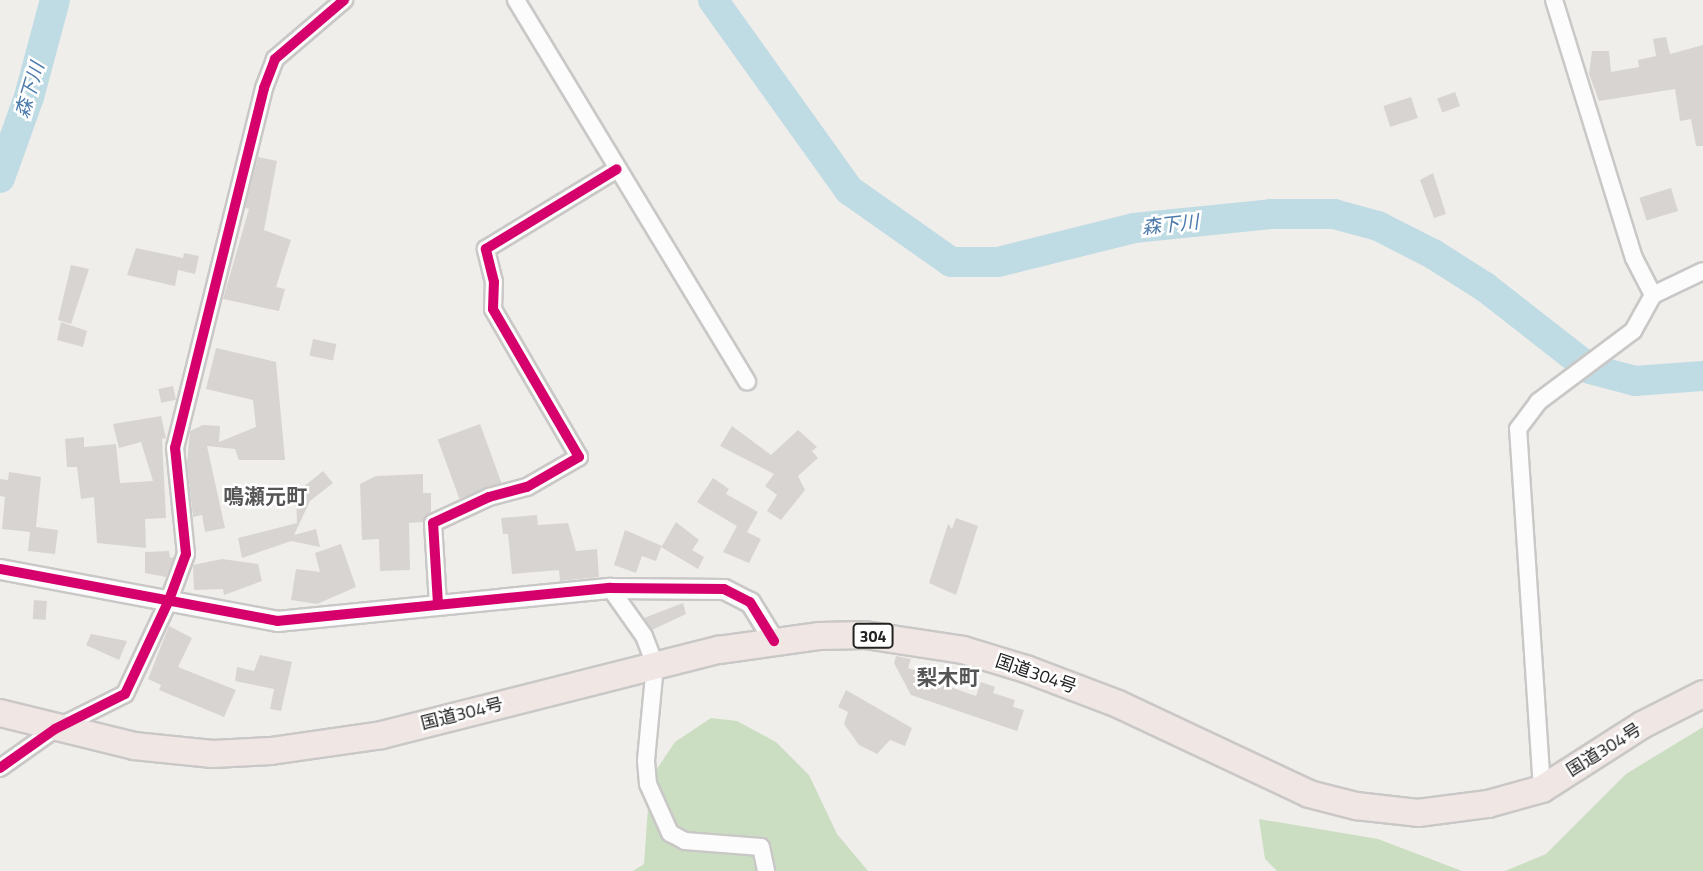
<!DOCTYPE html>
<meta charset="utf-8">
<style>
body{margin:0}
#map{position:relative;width:1703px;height:871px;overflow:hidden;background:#f0eeeb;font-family:"Titillium Web","Noto Sans JP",sans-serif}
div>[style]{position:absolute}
.forest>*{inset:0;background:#cbdec1}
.river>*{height:30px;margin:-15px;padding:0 15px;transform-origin:15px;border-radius:15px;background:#bfdbe3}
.building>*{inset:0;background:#d7d4d2;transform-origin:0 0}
.roads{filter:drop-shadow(2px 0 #c9c8c7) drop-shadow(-2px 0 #c9c8c7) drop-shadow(0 2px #c9c8c7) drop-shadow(0 -2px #c9c8c7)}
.minor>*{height:16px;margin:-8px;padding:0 8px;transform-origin:8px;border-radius:8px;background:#fdfcfc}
.tertiary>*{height:19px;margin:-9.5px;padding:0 9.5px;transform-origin:9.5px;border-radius:9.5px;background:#fdfcfc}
.trunk>*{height:26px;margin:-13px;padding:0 13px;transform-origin:13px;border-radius:13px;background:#f0e6e4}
.cycleway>*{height:10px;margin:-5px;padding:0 5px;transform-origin:5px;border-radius:5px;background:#d6006c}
span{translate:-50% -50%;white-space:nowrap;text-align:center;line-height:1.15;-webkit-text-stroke:5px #fff;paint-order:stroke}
.shield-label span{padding:2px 5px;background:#fff;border:2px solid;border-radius:5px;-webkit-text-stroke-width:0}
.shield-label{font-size:16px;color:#222;font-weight:700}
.street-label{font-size:18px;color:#222}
.water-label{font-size:19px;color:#4a7aab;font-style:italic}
.quarter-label{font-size:21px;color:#555;font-weight:700}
</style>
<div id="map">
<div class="forest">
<i style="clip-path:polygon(711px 718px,737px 721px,776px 742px,809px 775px,837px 834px,868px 871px,633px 871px,644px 864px,650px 779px,675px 742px)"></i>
<i style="clip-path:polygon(1703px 727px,1703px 871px,1505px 871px,1546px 854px,1626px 774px)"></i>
<i style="clip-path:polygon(1259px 819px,1378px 839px,1462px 871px,1277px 871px,1265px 859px)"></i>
</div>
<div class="river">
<i style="left:713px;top:0;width:234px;rotate:54.4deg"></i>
<i style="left:849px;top:190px;width:125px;rotate:35.2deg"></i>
<i style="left:951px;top:262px;width:47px"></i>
<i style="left:998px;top:262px;width:140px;rotate:-14deg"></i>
<i style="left:1134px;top:228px;width:138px;rotate:-5.8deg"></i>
<i style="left:1271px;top:214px;width:63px"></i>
<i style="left:1334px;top:214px;width:46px;rotate:15.3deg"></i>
<i style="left:1378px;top:226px;width:62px;rotate:27deg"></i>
<i style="left:1433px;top:254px;width:62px;rotate:32.4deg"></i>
<i style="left:1485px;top:287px;width:133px;rotate:38deg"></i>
<i style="left:1590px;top:369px;width:47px;rotate:14.9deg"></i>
<i style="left:1635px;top:381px;width:68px;rotate:-4.2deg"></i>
<i style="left:0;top:178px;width:86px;rotate:-70.3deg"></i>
<i style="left:29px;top:97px;width:100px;rotate:-75deg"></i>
</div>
<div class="building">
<i style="clip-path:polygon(1666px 37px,1670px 54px,1703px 45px,1703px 146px,1696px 146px,1691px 119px,1680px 121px,1675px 89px,1599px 101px,1589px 74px,1592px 51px,1609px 51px,1611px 72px,1639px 67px,1638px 60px,1656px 56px,1653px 39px)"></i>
<i style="left:1455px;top:92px;width:15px;height:19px;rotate:70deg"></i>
<i style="left:1411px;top:97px;width:22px;height:29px;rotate:72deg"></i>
<i style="clip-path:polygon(258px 157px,277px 161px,264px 230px,291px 240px,276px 287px,285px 289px,279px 311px,223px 299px,249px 209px,245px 208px)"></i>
<i style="clip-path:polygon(1433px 173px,1446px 214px,1434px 218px,1420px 180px)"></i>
<i style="left:1671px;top:188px;width:24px;height:33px;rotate:73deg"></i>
<i style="clip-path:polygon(136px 248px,183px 258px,184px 253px,199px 256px,195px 274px,178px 270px,175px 286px,127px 275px)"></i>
<i style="clip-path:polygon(71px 265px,89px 269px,71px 324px,58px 320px)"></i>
<i style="clip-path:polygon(61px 322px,87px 331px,83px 347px,57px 340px)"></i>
<i style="left:313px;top:339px;width:24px;height:17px;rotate:12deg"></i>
<i style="clip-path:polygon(216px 348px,276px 362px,285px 460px,239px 460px,235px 449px,207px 446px,225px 528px,205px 532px,202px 515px,193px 517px,187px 464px,190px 431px,203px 425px,220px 426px,219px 442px,256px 427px,253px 400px,206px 389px)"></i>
<i style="left:173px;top:386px;width:14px;height:15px;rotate:78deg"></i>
<i style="clip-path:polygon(161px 416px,166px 438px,162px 439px,166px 518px,145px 519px,146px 548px,97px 543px,94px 497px,81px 499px,77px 467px,67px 467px,65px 439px,84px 437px,84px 447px,116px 444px,120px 483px,153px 481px,141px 442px,119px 448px,113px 424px)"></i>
<i style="left:480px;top:424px;width:63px;height:45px;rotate:70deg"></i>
<i style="clip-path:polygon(732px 426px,771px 455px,798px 430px,817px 447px,812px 451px,818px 458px,798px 476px,805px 490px,781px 520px,767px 511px,777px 495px,765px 486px,774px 474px,720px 446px)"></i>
<i style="clip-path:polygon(323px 471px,333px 483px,310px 501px,294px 535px,316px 529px,320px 547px,291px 541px,242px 558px,238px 538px,297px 523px,296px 493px)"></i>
<i style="clip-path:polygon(9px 472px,41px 477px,36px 527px,58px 530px,55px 554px,28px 551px,30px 532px,2px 529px,5px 497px,0 496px,0 479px,8px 480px)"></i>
<i style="clip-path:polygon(423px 474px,423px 493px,431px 493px,431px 512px,423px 522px,409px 523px,410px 570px,380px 571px,379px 539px,362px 540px,360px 484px,376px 476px)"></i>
<i style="clip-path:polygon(713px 478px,729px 489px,726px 494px,758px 512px,747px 532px,761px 539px,749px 563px,723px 552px,737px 526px,745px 531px,697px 502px)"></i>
<i style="clip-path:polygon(537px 515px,538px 525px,568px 523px,576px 551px,597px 549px,599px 577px,560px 581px,559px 570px,512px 574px,508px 534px,503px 534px,501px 518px)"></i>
<i style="clip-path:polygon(956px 518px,978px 526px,956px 595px,929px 583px,948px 524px,952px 529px)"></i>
<i style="clip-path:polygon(676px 522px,699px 540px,692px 550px,704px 557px,698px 569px,661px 547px,656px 561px,642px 556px,636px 573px,614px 565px,625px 530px,662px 546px)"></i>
<i style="clip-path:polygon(341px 544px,356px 587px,317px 604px,291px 600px,296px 569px,320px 572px,315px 553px)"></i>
<i style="clip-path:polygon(169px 551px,170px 558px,174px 557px,166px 577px,145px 573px,145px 552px)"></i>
<i style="clip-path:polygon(222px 559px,258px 564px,262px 581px,224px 595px,223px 589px,194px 590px,193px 565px)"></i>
<i style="left:34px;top:600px;width:13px;height:19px;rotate:4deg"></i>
<i style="clip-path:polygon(683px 603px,686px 614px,652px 630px,644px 618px)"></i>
<i style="clip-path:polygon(169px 626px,192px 638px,178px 667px,236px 690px,224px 717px,159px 690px,161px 685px,148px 679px)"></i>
<i style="clip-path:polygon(91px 634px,127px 641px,119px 660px,86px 645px)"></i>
<i style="clip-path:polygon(260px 655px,292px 662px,281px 711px,270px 709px,274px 689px,235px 681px,237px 667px,254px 671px)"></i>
<i style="clip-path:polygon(896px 656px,911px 659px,908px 668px,922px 673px,921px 677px,976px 696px,981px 682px,995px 687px,993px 693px,1015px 700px,1013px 707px,1024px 710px,1017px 731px,911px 695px,894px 663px)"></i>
<i style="clip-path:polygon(846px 690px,912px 728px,905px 746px,890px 740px,877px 754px,859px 745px,844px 724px,848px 712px,838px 707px)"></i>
</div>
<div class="roads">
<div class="minor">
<i style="left:516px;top:0;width:446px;rotate:58.8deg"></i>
<i style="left:1554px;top:0;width:270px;rotate:72.8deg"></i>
<i style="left:1634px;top:258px;width:42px;rotate:62.8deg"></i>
<i style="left:610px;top:588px;width:59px;rotate:54.7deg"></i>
<i style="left:644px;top:636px;width:31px;rotate:69deg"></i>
<i style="left:655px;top:665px;width:96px;rotate:95.4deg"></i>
<i style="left:646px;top:761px;width:23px;rotate:85deg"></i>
<i style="left:648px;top:784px;width:54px;rotate:65.8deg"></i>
<i style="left:670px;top:833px;width:17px;rotate:28deg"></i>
<i style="left:685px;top:841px;width:76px;rotate:4.5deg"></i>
<i style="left:761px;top:847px;width:25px;rotate:78deg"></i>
<i style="left:438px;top:604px;width:81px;rotate:-93.5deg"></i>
<i style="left:433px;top:523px;width:62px;rotate:-24.9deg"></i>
<i style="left:489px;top:497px;width:39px;rotate:-15deg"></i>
<i style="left:527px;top:487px;width:60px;rotate:-30deg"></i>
<i style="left:579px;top:457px;width:171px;rotate:-120.2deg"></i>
<i style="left:493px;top:309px;width:27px;rotate:-88deg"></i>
<i style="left:494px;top:282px;width:34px;rotate:-104deg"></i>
<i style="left:486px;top:249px;width:153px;rotate:-31.4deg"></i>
<i style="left:0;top:768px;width:67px;rotate:-35.3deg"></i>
<i style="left:55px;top:729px;width:78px;rotate:-26.6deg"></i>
<i style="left:125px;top:694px;width:104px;rotate:-64.9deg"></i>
<i style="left:169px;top:600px;width:49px;rotate:-69.7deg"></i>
<i style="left:186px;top:554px;width:107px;rotate:-95.9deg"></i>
<i style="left:175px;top:448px;width:371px;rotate:-76.1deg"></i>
<i style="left:264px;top:88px;width:31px;rotate:-69deg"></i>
<i style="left:275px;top:59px;width:91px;rotate:-40.5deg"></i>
<i style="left:1542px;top:789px;width:361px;rotate:-93.8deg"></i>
<i style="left:1518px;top:429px;width:34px;rotate:-53deg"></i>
<i style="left:1538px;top:402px;width:119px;rotate:-36.8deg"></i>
<i style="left:1633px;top:331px;width:41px;rotate:-60.9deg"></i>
<i style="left:1653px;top:295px;width:55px;rotate:-25.6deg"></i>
</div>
<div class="tertiary">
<i style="left:0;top:569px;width:282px;rotate:10.6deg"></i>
<i style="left:277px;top:621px;width:335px;rotate:-5.7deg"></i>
<i style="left:610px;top:588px;width:114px;rotate:0.5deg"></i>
<i style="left:724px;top:589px;width:29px;rotate:27deg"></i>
<i style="left:750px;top:602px;width:46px;rotate:58.4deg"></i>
</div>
<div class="trunk">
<i style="left:0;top:713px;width:138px;rotate:13.8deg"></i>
<i style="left:134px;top:746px;width:79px;rotate:5.8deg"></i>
<i style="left:213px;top:754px;width:58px;rotate:-3deg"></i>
<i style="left:271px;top:751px;width:112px;rotate:-8.2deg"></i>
<i style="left:382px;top:735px;width:348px;rotate:-14.2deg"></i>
<i style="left:719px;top:650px;width:102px;rotate:-7.9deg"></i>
<i style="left:820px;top:636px;width:45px;rotate:-1.3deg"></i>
<i style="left:865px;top:635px;width:99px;rotate:8.7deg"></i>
<i style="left:963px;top:650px;width:66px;rotate:16.8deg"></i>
<i style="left:1026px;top:669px;width:98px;rotate:20.8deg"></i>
<i style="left:1118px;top:704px;width:211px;rotate:25.2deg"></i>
<i style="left:1309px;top:794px;width:49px;rotate:14.3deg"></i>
<i style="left:1356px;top:806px;width:62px;rotate:6.4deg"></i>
<i style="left:1418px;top:813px;width:71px;rotate:-7.3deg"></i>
<i style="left:1488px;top:804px;width:56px;rotate:-15.5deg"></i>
<i style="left:1542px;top:789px;width:119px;rotate:-32.6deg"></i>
<i style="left:1642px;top:725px;width:68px;rotate:-26.9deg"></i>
</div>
</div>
<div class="cycleway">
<i style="left:0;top:569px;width:282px;rotate:10.6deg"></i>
<i style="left:277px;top:621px;width:335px;rotate:-5.7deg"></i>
<i style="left:610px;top:588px;width:114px;rotate:0.5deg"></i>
<i style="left:724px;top:589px;width:29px;rotate:27deg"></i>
<i style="left:750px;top:602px;width:46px;rotate:58.4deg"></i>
<i style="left:438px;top:604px;width:81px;rotate:-93.5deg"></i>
<i style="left:433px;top:523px;width:62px;rotate:-24.9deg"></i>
<i style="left:489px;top:497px;width:39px;rotate:-15deg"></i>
<i style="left:527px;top:487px;width:60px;rotate:-30deg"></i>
<i style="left:579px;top:457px;width:171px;rotate:-120.2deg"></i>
<i style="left:493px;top:309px;width:27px;rotate:-88deg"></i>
<i style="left:494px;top:282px;width:34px;rotate:-104deg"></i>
<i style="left:486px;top:249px;width:153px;rotate:-31.4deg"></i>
<i style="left:0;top:768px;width:67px;rotate:-35.3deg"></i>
<i style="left:55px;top:729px;width:78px;rotate:-26.6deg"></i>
<i style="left:125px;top:694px;width:104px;rotate:-64.9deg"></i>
<i style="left:169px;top:600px;width:49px;rotate:-69.7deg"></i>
<i style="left:186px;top:554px;width:107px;rotate:-95.9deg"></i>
<i style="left:175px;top:448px;width:371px;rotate:-76.1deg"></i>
<i style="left:264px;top:88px;width:31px;rotate:-69deg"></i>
<i style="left:275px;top:59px;width:91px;rotate:-40.5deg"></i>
</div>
<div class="shield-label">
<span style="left:873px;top:636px">304</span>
</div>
<div class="street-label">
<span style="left:1036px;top:674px;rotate:19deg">国道304号</span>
<span style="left:462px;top:714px;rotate:-14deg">国道304号</span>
<span style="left:1604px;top:750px;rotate:-32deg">国道304号</span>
</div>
<div class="water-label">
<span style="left:29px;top:90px;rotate:-73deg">森下川</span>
<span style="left:1170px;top:224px;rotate:-6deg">森下川</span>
</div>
<div class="quarter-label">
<span style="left:265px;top:496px">鳴瀬元町</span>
<span style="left:948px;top:677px">梨木町</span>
</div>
</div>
